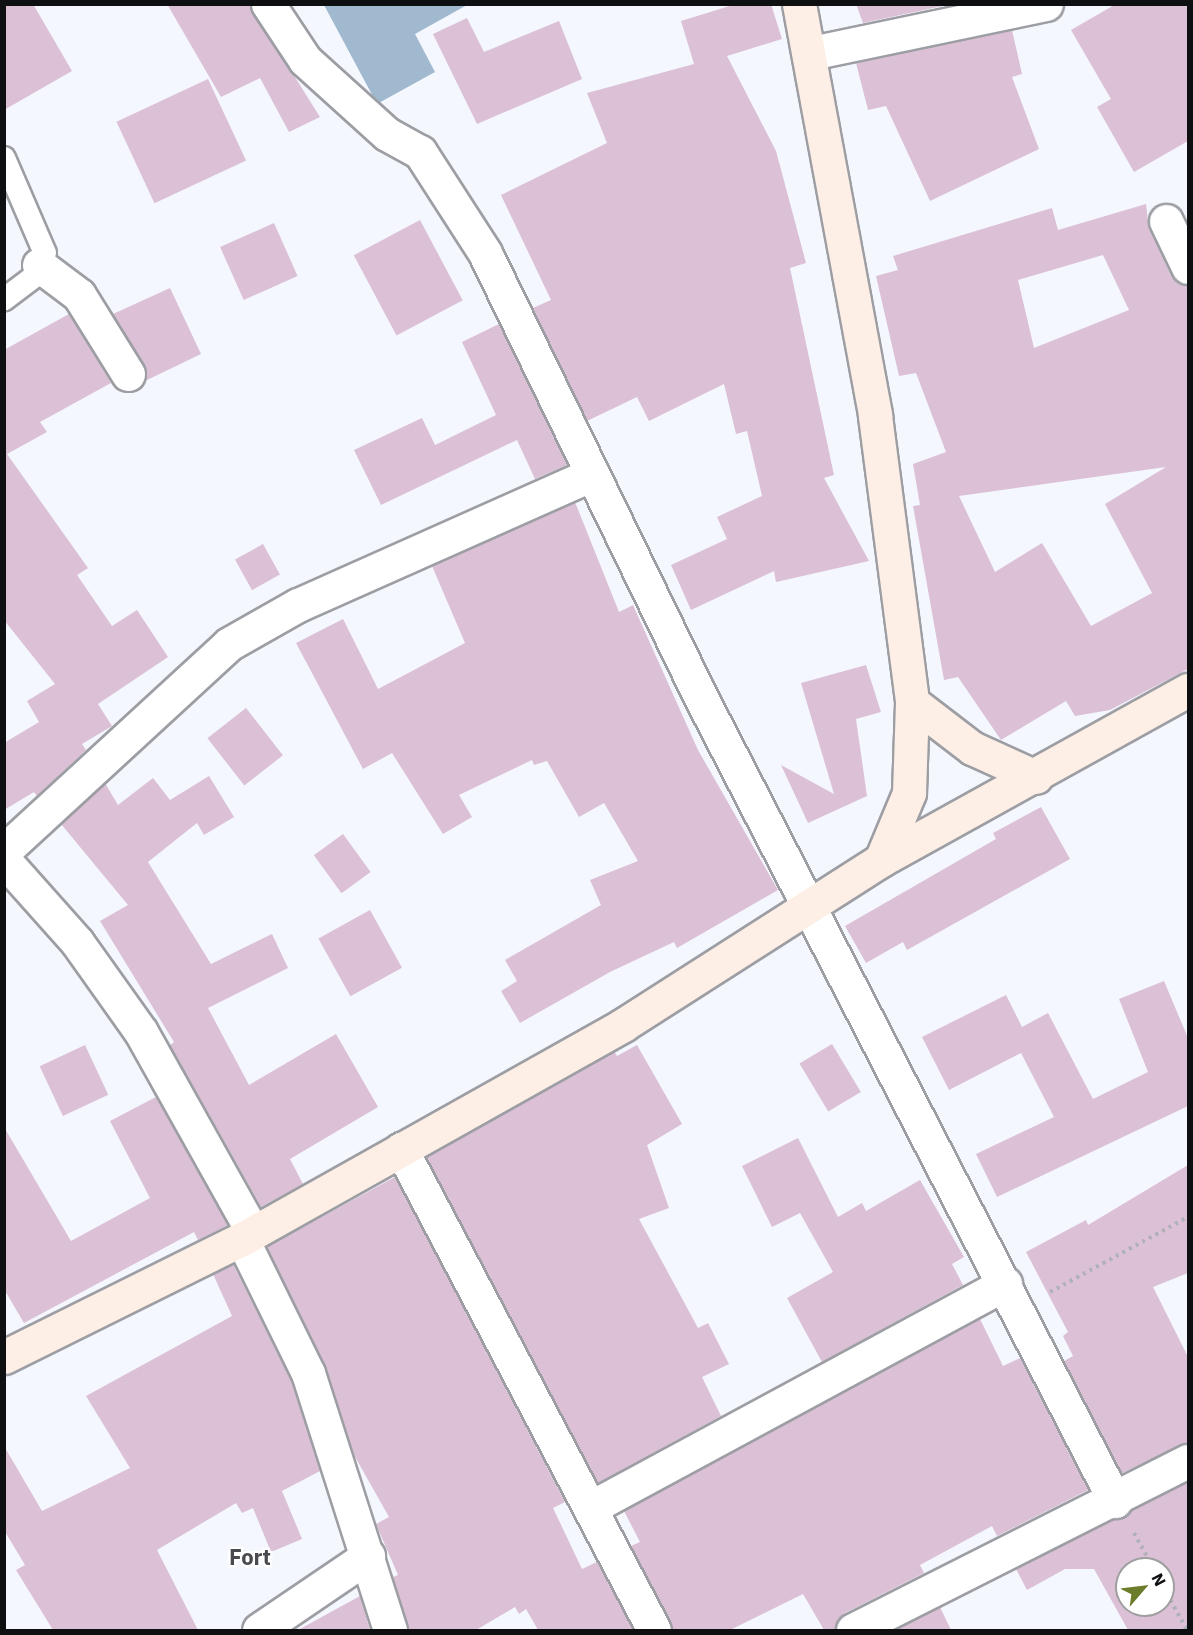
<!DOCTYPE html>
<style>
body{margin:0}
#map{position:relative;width:1193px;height:1635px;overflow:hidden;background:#f5f7fe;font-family:"IBM Plex Sans",sans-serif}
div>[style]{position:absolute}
.water>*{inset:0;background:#a0b9cf}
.building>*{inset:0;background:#dbc0d6;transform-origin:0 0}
.path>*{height:4px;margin-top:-2px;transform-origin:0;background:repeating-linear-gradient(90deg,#afb1b6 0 3px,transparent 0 7.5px)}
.roads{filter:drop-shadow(2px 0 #9d9ea4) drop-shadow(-2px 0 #9d9ea4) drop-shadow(0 2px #9d9ea4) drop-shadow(0 -2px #9d9ea4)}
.service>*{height:22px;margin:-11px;padding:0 11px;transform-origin:11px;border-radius:11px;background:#fff}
.pedestrian>*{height:33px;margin:-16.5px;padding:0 16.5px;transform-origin:16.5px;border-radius:16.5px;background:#fff}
.minor>*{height:33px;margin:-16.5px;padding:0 16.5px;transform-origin:16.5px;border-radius:16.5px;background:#fff}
.secondary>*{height:33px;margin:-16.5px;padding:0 16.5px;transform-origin:16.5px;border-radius:16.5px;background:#fdefe5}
span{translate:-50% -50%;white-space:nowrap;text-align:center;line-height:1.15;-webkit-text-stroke:4.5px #fff;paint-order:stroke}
.district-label{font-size:22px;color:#494a4f;font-weight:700}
.frame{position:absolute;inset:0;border:6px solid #0e0f11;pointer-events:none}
.north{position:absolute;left:1115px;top:1557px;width:60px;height:60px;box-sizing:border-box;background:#fff;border:2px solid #9f9fa0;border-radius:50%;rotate:62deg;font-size:16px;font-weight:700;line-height:24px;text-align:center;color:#0e0f11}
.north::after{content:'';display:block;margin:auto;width:21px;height:27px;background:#6b7c2b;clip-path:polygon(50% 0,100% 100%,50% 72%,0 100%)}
</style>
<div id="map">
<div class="water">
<i style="clip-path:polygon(324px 5px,467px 5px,415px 34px,435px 72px,377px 104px)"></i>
</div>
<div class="building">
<i style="clip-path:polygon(4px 4px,33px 4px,72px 71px,4px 110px)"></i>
<i style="clip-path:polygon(167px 4px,249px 4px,320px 117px,289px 132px,260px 78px,221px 97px)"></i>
<i style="clip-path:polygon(736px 4px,771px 4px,782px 39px,727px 56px,776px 151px,806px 263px,790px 268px,834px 475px,824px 478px,869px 561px,776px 582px,774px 571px,691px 610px,671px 565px,727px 539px,717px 517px,762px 496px,747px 431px,736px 434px,724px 384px,649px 421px,637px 397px,587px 421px,533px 308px,551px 300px,501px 195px,607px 143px,587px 93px,694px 64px,681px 21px)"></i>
<i style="clip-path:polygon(856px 4px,952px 4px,863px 23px)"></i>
<i style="clip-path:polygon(1116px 4px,1188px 4px,1188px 141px,1134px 172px,1097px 107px,1111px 99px,1071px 30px)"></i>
<i style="clip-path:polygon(467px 18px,484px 52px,559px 21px,582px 79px,477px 124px,433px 34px)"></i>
<i style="clip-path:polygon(1012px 30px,1022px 74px,1012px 77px,1039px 149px,930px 201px,886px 106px,868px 110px,856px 63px)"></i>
<i style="left:208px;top:79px;width:90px;height:101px;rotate:65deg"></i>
<i style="clip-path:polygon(evenodd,1146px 204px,1149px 229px,1171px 275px,1188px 285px,1188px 669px,1110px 710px,1075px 716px,1066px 701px,1001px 740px,958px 677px,944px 680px,913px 506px,920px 505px,913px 464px,946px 452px,916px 373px,899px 376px,876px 276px,898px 270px,893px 256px,1052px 208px,1058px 230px,1146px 204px,1103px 255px,1129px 310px,1034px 348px,1018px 280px,1103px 255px,1146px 204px,1166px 467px,1105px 504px,1152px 593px,1091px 626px,1042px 543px,995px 572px,959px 496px,1166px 467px)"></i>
<i style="left:420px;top:220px;width:91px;height:75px;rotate:62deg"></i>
<i style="left:274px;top:223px;width:58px;height:59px;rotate:66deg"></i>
<i style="clip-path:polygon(170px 288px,201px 354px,145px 381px,144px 364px,113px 314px)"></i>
<i style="clip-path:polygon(69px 314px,111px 383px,40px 422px,47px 432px,7px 454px,88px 568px,77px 575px,112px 626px,137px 610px,168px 657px,98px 704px,112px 726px,82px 744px,86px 750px,37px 796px,34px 792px,4px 810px,4px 743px,39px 722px,27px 701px,55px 684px,4px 620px,4px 350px)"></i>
<i style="clip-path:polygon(499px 324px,567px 465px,535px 479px,517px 440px,381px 505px,354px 450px,422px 418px,435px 445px,496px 415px,462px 342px)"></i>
<i style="clip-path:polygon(575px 502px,619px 612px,633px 605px,698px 750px,778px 890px,677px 948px,674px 942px,610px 972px,520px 1023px,501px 991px,517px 981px,505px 960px,601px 905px,590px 880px,638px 861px,604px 803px,579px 817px,547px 761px,534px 765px,532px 760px,459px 795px,472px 817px,443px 834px,392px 753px,363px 769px,296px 643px,343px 619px,378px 689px,465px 643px,432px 566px)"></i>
<i style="left:263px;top:544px;width:35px;height:32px;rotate:61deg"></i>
<i style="clip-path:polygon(866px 665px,881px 712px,856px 719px,867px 796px,808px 823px,781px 765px,834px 794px,801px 683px)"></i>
<i style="left:246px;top:708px;width:60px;height:49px;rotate:52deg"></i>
<i style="clip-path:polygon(209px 776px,234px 817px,204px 835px,197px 823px,148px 862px,211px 964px,272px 934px,288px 968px,208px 1008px,249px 1085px,336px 1034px,378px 1107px,290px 1159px,303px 1184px,261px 1207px,170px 1045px,174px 1042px,100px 921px,128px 905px,61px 824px,105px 783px,118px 805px,153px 778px,170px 800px)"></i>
<i style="clip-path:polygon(1041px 807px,1070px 859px,907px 950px,903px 942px,866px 963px,845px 926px,996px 839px,993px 833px)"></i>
<i style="left:343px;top:834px;width:47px;height:36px;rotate:54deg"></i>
<i style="left:370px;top:910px;width:66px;height:59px;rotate:61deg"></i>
<i style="clip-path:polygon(1164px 981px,1188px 1038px,1188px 1106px,997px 1197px,976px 1154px,1054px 1117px,1021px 1053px,949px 1090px,922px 1037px,1006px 995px,1022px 1027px,1048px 1013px,1093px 1099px,1148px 1072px,1119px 999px)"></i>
<i style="left:832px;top:1044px;width:56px;height:38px;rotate:59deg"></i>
<i style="left:85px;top:1045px;width:55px;height:50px;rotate:65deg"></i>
<i style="clip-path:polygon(637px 1045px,682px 1124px,647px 1145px,669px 1208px,639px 1219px,698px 1328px,708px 1323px,729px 1364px,702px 1377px,721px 1416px,598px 1483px,426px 1157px,614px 1051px,617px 1056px)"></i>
<i style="clip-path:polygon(156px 1097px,228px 1225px,198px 1240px,194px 1232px,24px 1323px,4px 1289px,4px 1127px,71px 1241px,150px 1198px,110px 1121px)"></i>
<i style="clip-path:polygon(798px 1138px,838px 1217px,862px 1203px,866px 1211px,920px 1180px,964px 1257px,952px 1264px,963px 1285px,822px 1362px,787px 1298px,833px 1272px,800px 1213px,772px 1227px,742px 1166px)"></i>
<i style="clip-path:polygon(1188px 1165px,1188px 1273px,1153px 1287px,1188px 1357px,1188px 1442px,1122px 1473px,1064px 1361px,1073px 1356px,1063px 1336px,1068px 1332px,1026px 1252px,1086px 1220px,1088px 1225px)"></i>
<i style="clip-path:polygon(395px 1177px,565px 1502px,553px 1508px,582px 1569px,597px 1562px,633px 1630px,538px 1630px,526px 1609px,519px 1614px,515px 1607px,476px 1630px,408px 1630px,393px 1577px,398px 1575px,376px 1524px,389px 1517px,354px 1455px,325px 1365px,267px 1247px)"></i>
<i style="clip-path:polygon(233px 1264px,291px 1380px,320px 1471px,282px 1491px,302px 1539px,271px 1552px,253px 1508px,242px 1513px,236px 1503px,157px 1550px,198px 1630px,53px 1630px,16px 1570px,25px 1565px,4px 1530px,4px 1446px,42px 1511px,130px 1468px,86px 1396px,232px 1316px,213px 1274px)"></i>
<i style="clip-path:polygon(980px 1319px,1003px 1366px,1020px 1358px,1088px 1490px,997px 1536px,992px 1526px,920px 1565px,924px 1573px,845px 1613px,835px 1630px,824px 1630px,803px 1594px,730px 1630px,673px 1630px,631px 1546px,640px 1542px,624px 1511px)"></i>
<i style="clip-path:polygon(evenodd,1188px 1482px,1188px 1630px,1128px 1630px,1094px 1569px,1065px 1569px,1027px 1590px,1016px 1569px,1188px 1482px,1127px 1569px,1163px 1569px,1163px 1605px,1127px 1605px,1127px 1569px)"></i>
<i style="clip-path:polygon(360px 1596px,370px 1630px,298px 1630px)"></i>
<i style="clip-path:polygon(940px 1607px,951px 1630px,894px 1630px)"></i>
</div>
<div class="path">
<i style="left:1050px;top:1292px;width:157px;rotate:-28.5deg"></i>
<i style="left:1134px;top:1533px;width:41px;rotate:60.9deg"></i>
<i style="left:1163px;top:1587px;width:49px;rotate:60.8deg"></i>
</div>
<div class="roads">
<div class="service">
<i style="left:4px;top:158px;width:103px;rotate:66.7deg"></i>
<i style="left:45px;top:253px;width:25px;rotate:113deg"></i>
<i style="left:35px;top:276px;width:39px;rotate:143deg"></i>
</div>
<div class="pedestrian">
<i style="left:268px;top:4px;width:67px;rotate:56.5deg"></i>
<i style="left:305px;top:60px;width:110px;rotate:42.1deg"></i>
<i style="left:387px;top:134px;width:38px;rotate:29deg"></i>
</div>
<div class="minor">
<i style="left:811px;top:53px;width:240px;rotate:-11.8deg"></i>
<i style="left:420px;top:152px;width:120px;rotate:57.2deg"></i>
<i style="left:485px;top:253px;width:481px;rotate:64.1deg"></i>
<i style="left:695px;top:686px;width:917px;rotate:62.74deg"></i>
<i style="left:1166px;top:221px;width:51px;rotate:64.4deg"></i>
<i style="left:39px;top:265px;width:50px;rotate:36.9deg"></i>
<i style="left:79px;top:295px;width:93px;rotate:58.2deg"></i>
<i style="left:4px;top:851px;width:306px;rotate:-42.6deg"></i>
<i style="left:229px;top:644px;width:79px;rotate:-29.5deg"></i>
<i style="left:298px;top:605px;width:322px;rotate:-24deg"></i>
<i style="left:4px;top:860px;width:110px;rotate:48.3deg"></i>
<i style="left:77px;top:942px;width:110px;rotate:54.6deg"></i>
<i style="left:141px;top:1032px;width:229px;rotate:60.8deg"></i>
<i style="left:401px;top:1149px;width:543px;rotate:62.26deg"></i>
<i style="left:242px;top:1239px;width:149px;rotate:63.8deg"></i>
<i style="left:308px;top:1373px;width:270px;rotate:72.3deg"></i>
<i style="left:590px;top:1508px;width:472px;rotate:-28.4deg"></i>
<i style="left:259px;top:1630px;width:132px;rotate:-34.2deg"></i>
<i style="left:853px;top:1630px;width:375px;rotate:-26.8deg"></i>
</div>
<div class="secondary">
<i style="left:799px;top:4px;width:419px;rotate:79.5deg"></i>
<i style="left:875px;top:416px;width:288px;rotate:82.6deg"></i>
<i style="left:912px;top:702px;width:76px;rotate:37.5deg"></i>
<i style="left:972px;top:748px;width:70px;rotate:24.4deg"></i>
<i style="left:881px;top:860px;width:73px;rotate:-67.3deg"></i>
<i style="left:909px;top:793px;width:91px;rotate:-88.1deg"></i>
<i style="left:4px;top:1357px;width:266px;rotate:-26.4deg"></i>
<i style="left:242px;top:1239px;width:437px;rotate:-29.3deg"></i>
<i style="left:623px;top:1025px;width:306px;rotate:-32.6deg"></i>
<i style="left:881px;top:860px;width:351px;rotate:-29deg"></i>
</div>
</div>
<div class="district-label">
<span style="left:250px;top:1557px">Fort</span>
</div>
<div class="frame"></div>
<div class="north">N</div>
</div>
